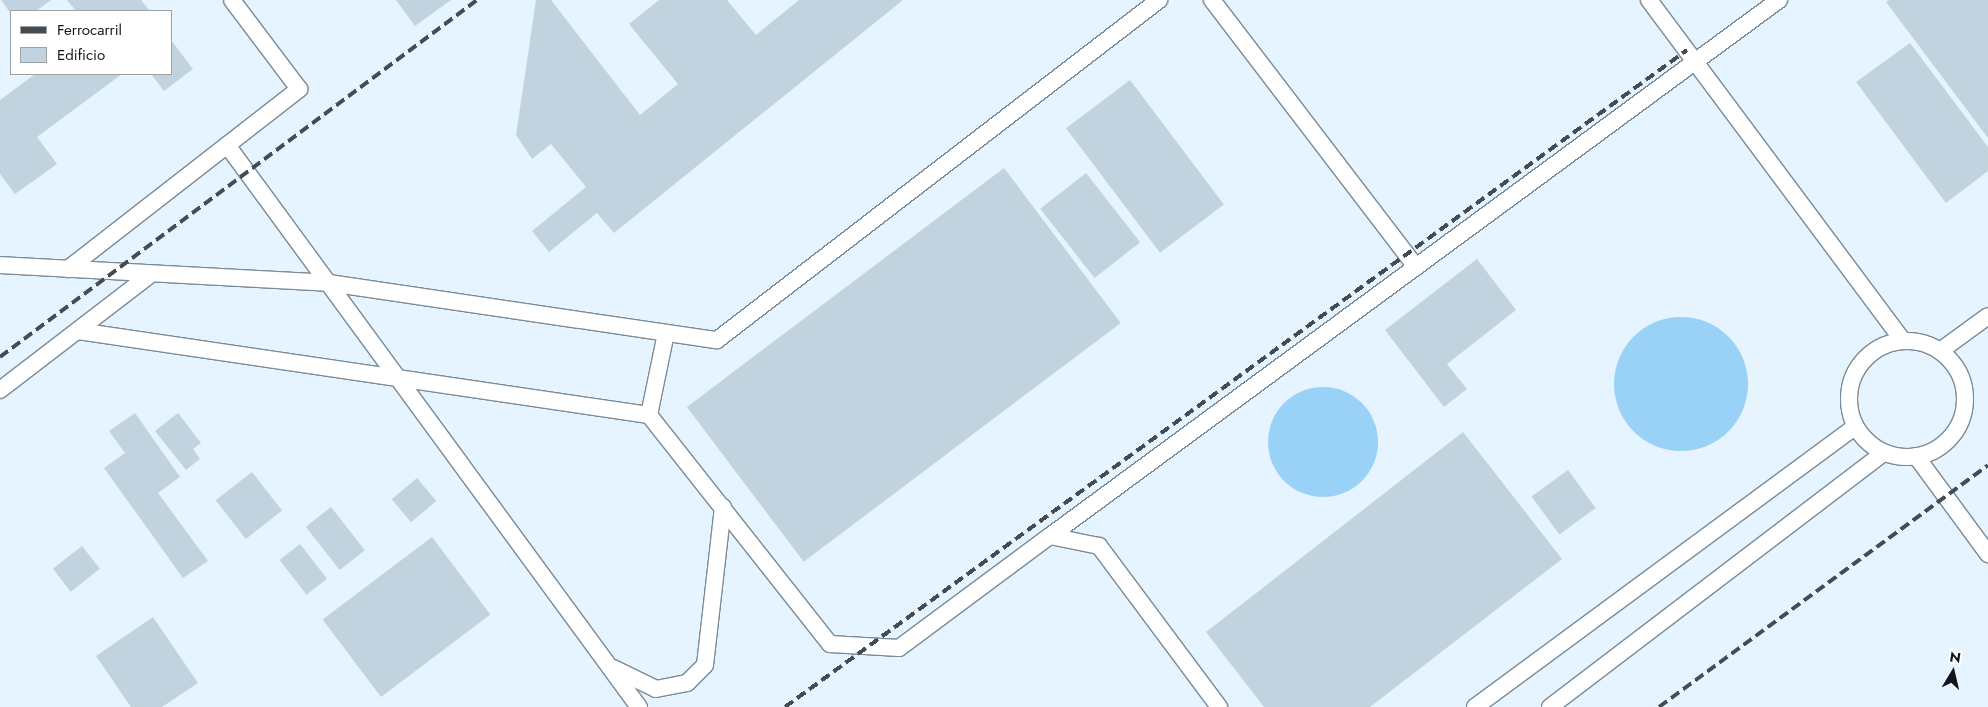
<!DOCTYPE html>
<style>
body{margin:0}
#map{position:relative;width:1988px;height:707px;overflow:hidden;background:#e6f4ff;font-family:Jost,sans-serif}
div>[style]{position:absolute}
.water>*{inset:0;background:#9ad1f7}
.round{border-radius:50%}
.building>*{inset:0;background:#c2d3e0;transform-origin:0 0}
.roads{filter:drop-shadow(1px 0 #7b8b97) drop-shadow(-1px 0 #7b8b97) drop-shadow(0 1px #7b8b97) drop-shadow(0 -1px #7b8b97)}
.lane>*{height:16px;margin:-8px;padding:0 8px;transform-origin:8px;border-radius:8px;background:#fff}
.lane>.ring{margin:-8px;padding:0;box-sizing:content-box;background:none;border:16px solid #fff;border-radius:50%}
.rail>*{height:4px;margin-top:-2px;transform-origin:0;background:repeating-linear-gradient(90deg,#444c52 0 10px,transparent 0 15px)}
span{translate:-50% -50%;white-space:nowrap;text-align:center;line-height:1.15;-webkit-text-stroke:5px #fff;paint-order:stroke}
.legend{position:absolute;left:10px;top:10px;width:162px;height:65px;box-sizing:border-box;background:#fff;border:1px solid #9fa2a4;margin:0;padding:6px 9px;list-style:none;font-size:15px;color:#10161b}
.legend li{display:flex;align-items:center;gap:10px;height:25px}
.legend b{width:25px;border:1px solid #9fa2a4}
.north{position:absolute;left:1928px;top:647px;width:50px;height:50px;-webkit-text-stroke:4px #fff;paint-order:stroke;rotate:9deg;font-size:14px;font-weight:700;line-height:20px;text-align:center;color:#10161b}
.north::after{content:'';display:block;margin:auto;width:18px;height:22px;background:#10161b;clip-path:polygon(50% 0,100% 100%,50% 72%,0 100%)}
</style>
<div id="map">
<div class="water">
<i class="round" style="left:1614px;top:317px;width:134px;height:134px"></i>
<i class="round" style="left:1268px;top:387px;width:110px;height:110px"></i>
</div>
<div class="building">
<i style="clip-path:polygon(1px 0,51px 0,36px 11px,11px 14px)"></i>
<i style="clip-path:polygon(67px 0,141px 0,150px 11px,76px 11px)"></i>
<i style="clip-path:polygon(396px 0,451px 0,415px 26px)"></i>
<i style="clip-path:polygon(536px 0,551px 0,640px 115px,678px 84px,629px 24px,659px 0,727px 0,756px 35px,799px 0,903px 0,614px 233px,597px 213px,549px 252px,532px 231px,586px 187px,551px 144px,532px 159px,516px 135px)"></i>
<i style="clip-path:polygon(1889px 0,1988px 0,1988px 138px,1886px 2px)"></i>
<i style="clip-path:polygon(171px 40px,193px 69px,164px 91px,151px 74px,171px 74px)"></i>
<i style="clip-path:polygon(1910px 43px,1988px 147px,1988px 171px,1946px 203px,1856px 82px)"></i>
<i style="clip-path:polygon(35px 74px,122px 74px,37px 137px,57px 164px,15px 194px,0 174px,0 100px)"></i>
<i style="left:1130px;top:80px;width:156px;height:80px;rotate:53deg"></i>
<i style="left:1004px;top:168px;width:194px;height:397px;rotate:53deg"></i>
<i style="left:1086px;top:173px;width:88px;height:58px;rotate:52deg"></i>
<i style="clip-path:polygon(1477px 259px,1516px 310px,1447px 364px,1467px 389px,1444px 407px,1385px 330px)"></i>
<i style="clip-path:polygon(135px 413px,180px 477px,158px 493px,208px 561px,183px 578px,104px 468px,125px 453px,109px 431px)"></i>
<i style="clip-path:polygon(178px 413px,201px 443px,193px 449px,200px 459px,186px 470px,155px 431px)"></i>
<i style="clip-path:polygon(1463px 432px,1562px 559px,1370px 707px,1264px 707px,1206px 632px)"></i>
<i style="left:1568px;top:470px;width:47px;height:45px;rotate:54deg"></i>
<i style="left:252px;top:472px;width:49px;height:46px;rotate:52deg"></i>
<i style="left:417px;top:478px;width:30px;height:33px;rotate:50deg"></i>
<i style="left:331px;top:507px;width:55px;height:32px;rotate:52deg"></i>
<i style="left:432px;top:537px;width:97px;height:137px;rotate:53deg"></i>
<i style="left:300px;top:544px;width:44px;height:26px;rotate:52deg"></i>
<i style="left:82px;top:546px;width:29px;height:37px;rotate:52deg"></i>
<i style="clip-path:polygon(153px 617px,198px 683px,162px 707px,131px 707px,96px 656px)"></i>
</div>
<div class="roads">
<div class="lane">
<i style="left:1212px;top:0;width:336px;rotate:52.6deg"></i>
<i style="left:1649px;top:0;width:425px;rotate:53.3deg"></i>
<i style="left:227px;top:145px;width:697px;rotate:53.76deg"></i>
<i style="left:0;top:265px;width:329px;rotate:3.1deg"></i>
<i style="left:329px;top:283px;width:392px;rotate:8.4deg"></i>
<i style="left:717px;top:340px;width:558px;rotate:-37.57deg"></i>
<i style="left:68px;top:269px;width:293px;rotate:-37.9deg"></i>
<i style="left:299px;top:89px;width:111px;rotate:-127deg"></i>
<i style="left:78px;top:331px;width:577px;rotate:8.37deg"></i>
<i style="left:666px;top:333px;width:84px;rotate:101.7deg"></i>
<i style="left:649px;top:415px;width:292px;rotate:51.7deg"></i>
<i style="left:830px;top:644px;width:69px;rotate:3.3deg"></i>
<i style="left:899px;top:648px;width:188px;rotate:-36.6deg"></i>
<i style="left:1050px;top:536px;width:50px;rotate:11.5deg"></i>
<i style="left:1099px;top:546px;width:201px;rotate:53.3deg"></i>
<i class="ring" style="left:1849px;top:341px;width:100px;height:100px"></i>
<i style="left:1940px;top:351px;width:59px;rotate:-36.1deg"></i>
<i style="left:0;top:390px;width:190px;rotate:-37.5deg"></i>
<i style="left:1916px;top:456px;width:122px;rotate:53.7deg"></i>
<i style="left:1050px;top:536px;width:905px;rotate:-36.33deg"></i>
<i style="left:613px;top:668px;width:48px;rotate:26deg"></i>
<i style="left:656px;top:689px;width:32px;rotate:-11deg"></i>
<i style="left:687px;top:683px;width:25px;rotate:-45deg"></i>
<i style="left:705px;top:665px;width:159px;rotate:-83.5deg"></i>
<i style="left:1475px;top:707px;width:472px;rotate:-36.4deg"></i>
<i style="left:1550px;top:707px;width:419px;rotate:-37.3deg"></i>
</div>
</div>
<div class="rail">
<i style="left:0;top:357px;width:596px;rotate:-36.81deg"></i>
<i style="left:785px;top:707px;width:1116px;rotate:-36.07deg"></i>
<i style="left:1659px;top:707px;width:408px;rotate:-36.3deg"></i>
</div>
<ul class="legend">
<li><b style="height:6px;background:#444c52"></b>Ferrocarril</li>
<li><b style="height:14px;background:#c2d3e0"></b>Edificio</li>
</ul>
<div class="north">N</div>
</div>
